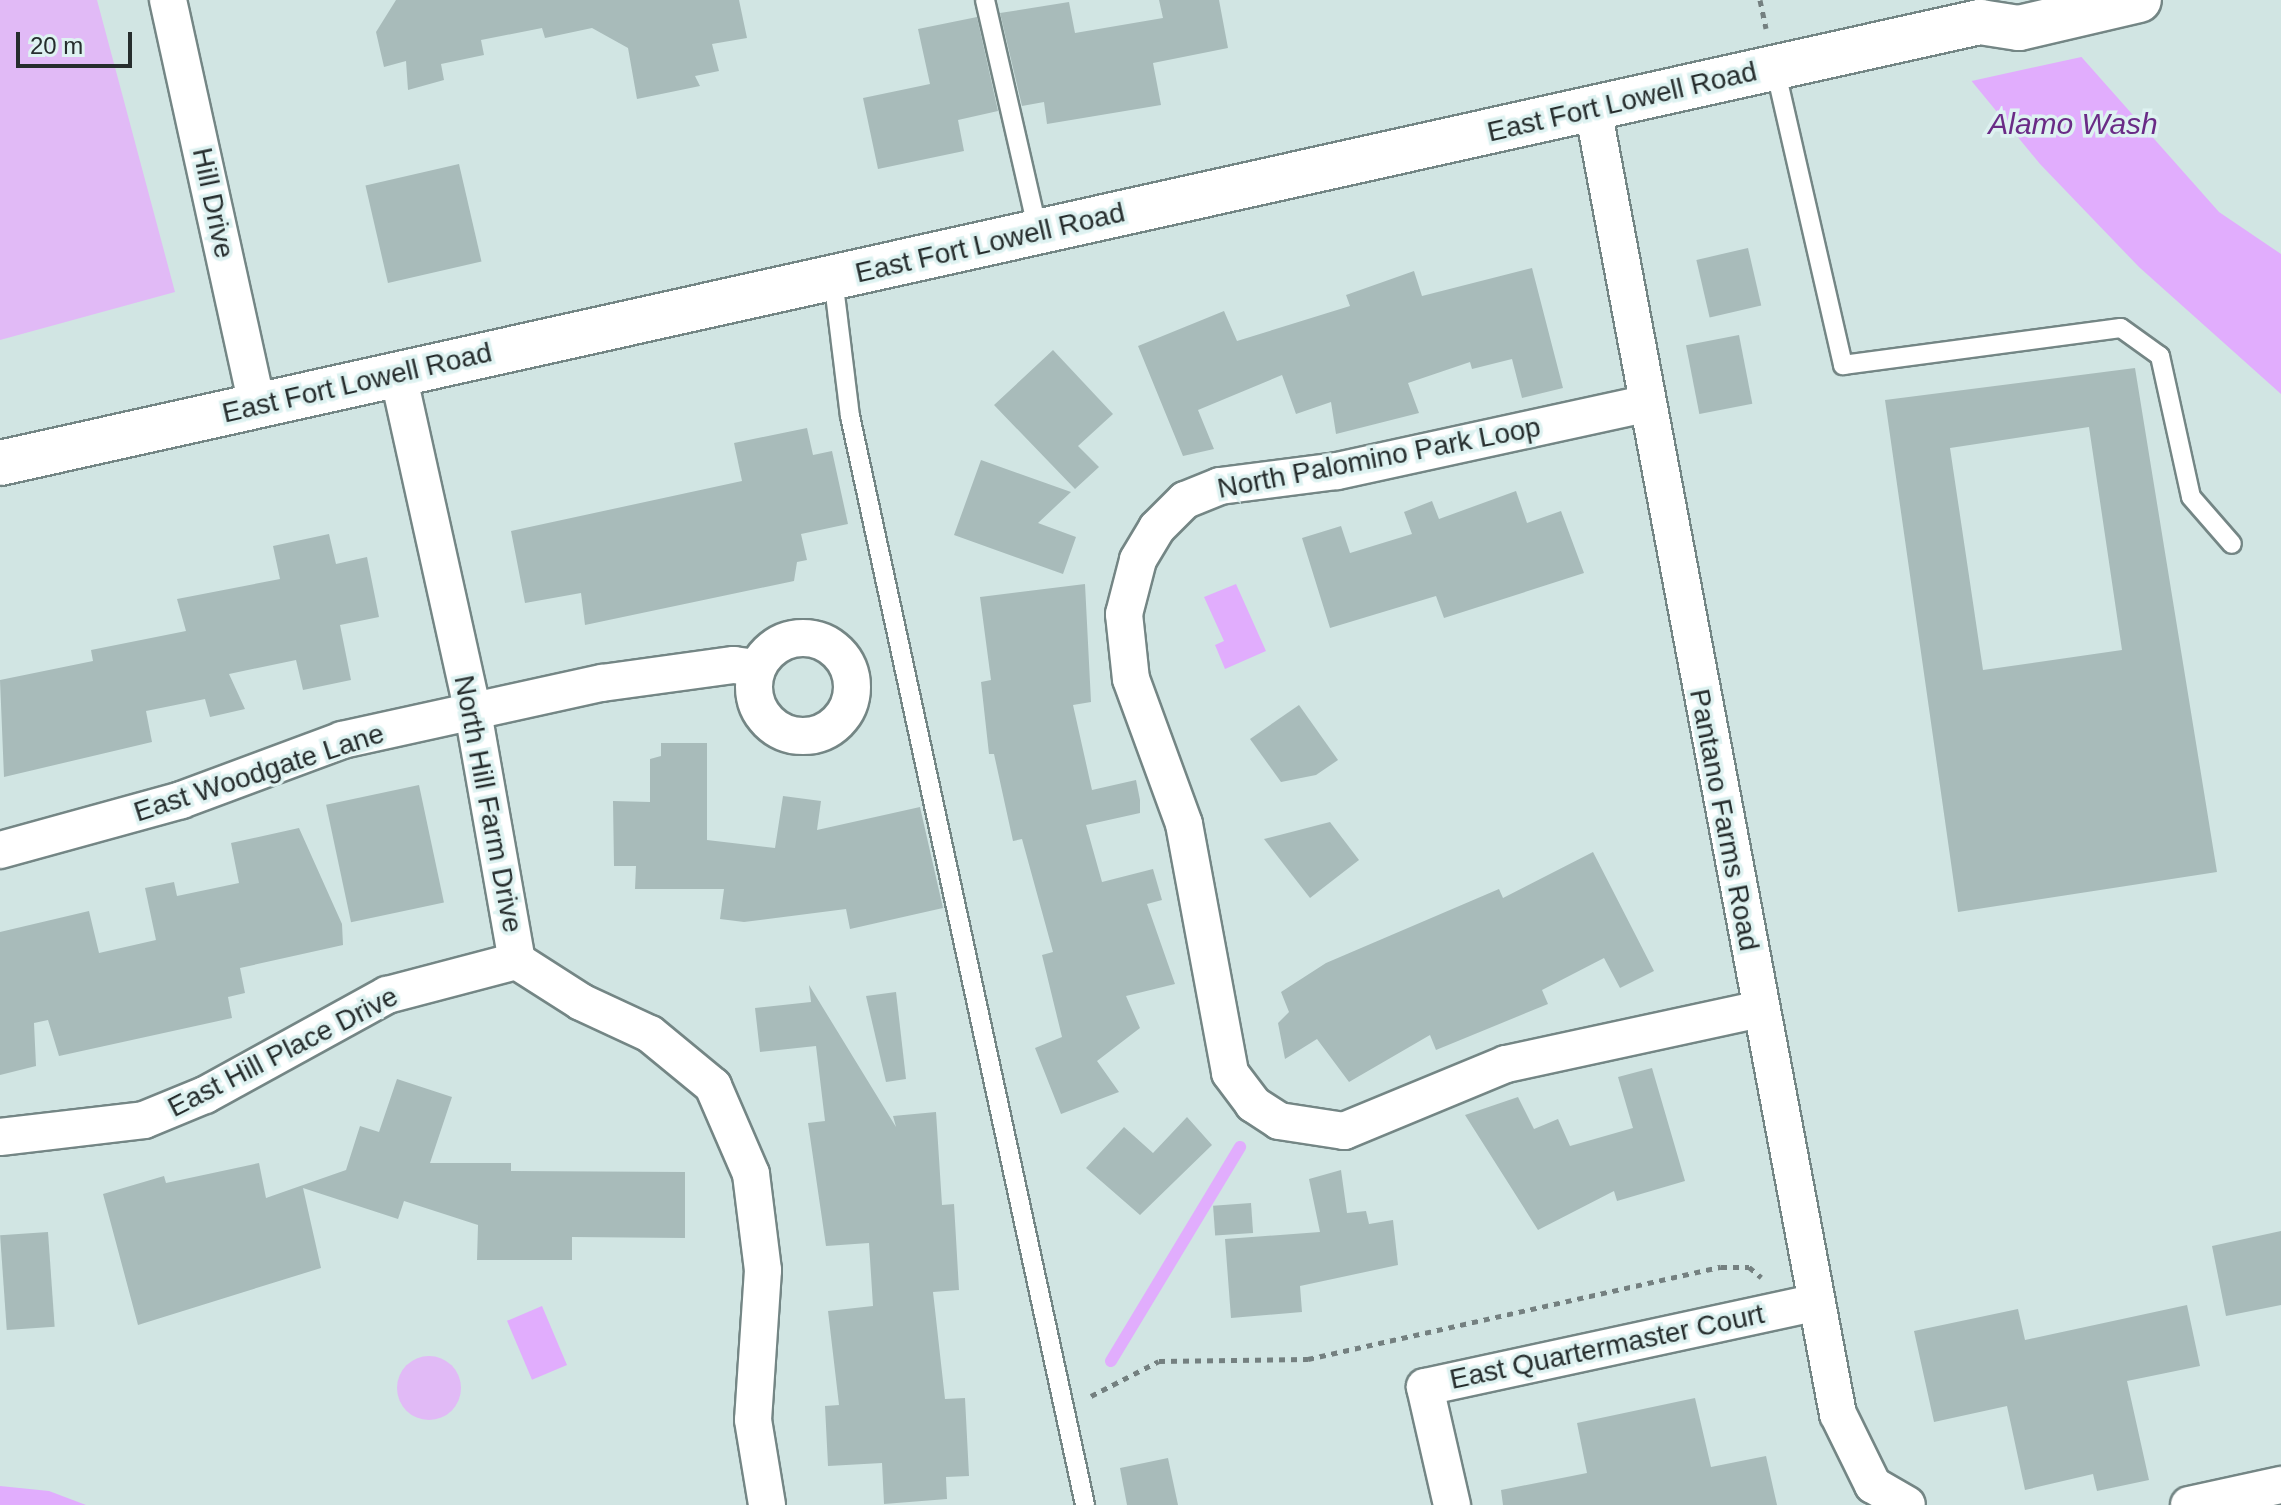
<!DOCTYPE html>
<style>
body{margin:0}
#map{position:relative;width:2281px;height:1505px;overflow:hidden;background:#d1e5e3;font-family:Arial,sans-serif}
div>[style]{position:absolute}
.green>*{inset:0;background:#e1baf6}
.round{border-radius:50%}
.water>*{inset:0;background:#e1adfd;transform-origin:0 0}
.pier>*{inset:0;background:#d1e5e3}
.stream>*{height:12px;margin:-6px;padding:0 6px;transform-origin:6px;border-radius:6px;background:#e1adfd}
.building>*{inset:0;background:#a8bbba;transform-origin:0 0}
.path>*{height:5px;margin-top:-2.5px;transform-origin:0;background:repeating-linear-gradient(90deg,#748080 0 6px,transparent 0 12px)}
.roads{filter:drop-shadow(2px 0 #748685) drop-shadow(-2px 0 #748685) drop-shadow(0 2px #748685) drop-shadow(0 -2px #748685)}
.service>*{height:18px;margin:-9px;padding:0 9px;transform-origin:9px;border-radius:9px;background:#fff}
.minor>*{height:36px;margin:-18px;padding:0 18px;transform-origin:18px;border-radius:18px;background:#fff}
.minor>.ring{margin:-18px;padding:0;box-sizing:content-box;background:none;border:36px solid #fff;border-radius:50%}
.tertiary>*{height:44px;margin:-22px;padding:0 22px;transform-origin:22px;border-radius:22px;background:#fff}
span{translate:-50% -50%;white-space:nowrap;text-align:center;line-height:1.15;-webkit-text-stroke:7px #def2f1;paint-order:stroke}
.street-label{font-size:28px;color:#262d2d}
.water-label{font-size:30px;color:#6a2b86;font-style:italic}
.scale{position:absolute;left:16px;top:32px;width:116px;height:36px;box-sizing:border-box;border:4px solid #262d2d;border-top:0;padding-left:10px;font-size:24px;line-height:28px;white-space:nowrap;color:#262d2d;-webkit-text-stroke:6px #def2f1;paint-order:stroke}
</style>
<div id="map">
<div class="green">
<i style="clip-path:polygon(0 0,97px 0,175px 292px,0 340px)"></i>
<i class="round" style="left:397px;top:1356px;width:64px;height:64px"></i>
</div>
<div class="water">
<i style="clip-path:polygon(2031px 0,2219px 212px,2281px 254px,2281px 394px,2139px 267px,2040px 164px,1960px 67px)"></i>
<i style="clip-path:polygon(1236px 584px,1266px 651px,1225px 669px,1215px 645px,1224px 641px,1204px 597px)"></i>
<i style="left:542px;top:1306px;width:64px;height:38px;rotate:67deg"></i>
<i style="clip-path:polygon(0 1486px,49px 1491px,86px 1505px,0 1505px)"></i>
</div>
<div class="pier">
<i style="clip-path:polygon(1902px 0,2037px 0,2086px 56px,1967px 82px)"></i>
</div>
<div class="stream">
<i style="left:1111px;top:1361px;width:250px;rotate:-58.9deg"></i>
</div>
<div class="building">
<i style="clip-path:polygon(396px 0,739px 0,747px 38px,712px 44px,719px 71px,695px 76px,700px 86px,637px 99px,628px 48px,592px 28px,545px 38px,542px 28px,481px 40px,484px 55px,441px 64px,444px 80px,408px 90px,406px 61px,384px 67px,376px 32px)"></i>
<i style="clip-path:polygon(1159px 0,1219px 0,1228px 48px,1153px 63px,1161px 105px,1047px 124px,1044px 102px,1022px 106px,1000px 13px,1069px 2px,1075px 33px,1163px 18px)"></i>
<i style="clip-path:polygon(977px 17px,998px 111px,958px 120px,964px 151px,878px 169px,863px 98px,930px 84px,918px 29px)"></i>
<i style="left:459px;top:164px;width:100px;height:96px;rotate:77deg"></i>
<i style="left:1748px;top:248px;width:59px;height:53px;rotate:77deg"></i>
<i style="clip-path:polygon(1532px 268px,1563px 388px,1522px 398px,1512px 359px,1472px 369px,1470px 362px,1408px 383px,1419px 413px,1336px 434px,1331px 402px,1296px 414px,1282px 375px,1198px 410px,1214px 449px,1183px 456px,1138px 346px,1224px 311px,1237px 341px,1350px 306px,1346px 295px,1414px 271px,1422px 296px)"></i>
<i style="left:1739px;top:335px;width:70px;height:54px;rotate:79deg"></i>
<i style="clip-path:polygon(1053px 350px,1113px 414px,1078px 446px,1099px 467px,1075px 489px,994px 405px)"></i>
<i style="clip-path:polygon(evenodd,2135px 368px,2217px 872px,1958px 912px,1885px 400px,2135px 368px,2089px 427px,2122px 650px,1983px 670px,1950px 448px,2089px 427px)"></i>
<i style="clip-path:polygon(807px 428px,813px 455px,832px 451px,848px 524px,801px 534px,807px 560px,797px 562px,794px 581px,585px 625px,581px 593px,525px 603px,511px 531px,742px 481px,734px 443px)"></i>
<i style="clip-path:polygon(981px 460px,1071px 492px,1038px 523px,1076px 537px,1063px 574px,954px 535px)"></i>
<i style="clip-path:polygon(1516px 491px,1527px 523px,1561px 511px,1584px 573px,1444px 618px,1436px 596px,1330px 628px,1302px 538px,1341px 526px,1350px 553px,1412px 534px,1404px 512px,1432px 501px,1439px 519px)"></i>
<i style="clip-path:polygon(329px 534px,336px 564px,367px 557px,379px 617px,340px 625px,351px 680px,303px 690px,296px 660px,229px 674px,245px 709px,210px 717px,205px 699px,146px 711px,152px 742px,4px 777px,0 680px,93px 661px,91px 650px,186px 631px,177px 599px,280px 579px,273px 546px)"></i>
<i style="clip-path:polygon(1085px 584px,1091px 702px,1073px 705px,1092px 790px,1136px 780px,1140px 800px,1140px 813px,1086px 825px,1102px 882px,1153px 869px,1162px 900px,1147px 904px,1175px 984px,1126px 996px,1140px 1028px,1097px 1061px,1119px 1092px,1061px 1114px,1035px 1048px,1062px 1037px,1042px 955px,1053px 952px,1022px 839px,1013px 841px,994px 754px,989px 754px,981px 682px,991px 680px,980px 597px)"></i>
<i style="clip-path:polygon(1299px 705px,1338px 760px,1316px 775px,1281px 782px,1250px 739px)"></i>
<i style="clip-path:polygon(661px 743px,707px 743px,707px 840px,775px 848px,783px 796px,821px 801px,817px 830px,920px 807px,943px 908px,850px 929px,846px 909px,744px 922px,720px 919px,724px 889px,635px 889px,636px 866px,614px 866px,613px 801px,650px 802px,650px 759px,661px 756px)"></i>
<i style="left:419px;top:785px;width:120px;height:95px;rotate:78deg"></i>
<i style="clip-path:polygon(1330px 822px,1359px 860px,1310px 898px,1264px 839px)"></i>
<i style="clip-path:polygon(299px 828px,342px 924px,343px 945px,240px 968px,245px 993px,228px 997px,232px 1018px,59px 1056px,48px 1020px,34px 1023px,36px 1066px,0 1075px,0 932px,89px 911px,99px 953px,156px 940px,145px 888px,174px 882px,177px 896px,239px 883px,231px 843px)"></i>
<i style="clip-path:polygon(1593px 852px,1654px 971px,1620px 988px,1604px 958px,1542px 990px,1548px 1004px,1436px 1050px,1430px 1035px,1349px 1082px,1317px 1039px,1285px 1059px,1278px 1023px,1289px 1012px,1281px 992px,1326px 963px,1499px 889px,1503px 898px)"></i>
<i style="clip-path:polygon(809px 985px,896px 1127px,893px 1116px,936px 1112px,942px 1205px,954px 1204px,959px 1290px,933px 1292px,945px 1399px,965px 1398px,969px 1476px,946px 1477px,947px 1499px,884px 1504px,882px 1463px,828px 1466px,825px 1406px,839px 1405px,828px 1311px,873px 1306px,869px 1243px,826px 1246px,808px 1123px,825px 1121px,816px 1046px,760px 1052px,755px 1008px,811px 1002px)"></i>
<i style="clip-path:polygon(896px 992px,906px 1079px,886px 1082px,866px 996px)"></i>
<i style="clip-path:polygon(1652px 1068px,1685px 1181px,1617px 1201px,1614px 1191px,1538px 1230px,1465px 1115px,1518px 1097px,1534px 1129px,1558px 1119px,1570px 1146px,1633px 1128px,1618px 1077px)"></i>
<i style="clip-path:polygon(397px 1079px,452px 1097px,430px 1163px,511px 1163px,511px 1171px,685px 1172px,685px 1238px,572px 1237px,572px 1260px,477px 1260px,478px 1225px,404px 1201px,398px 1219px,303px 1188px,321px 1268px,138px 1325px,103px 1194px,164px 1176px,166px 1183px,259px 1163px,266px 1198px,346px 1170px,360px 1126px,379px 1132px)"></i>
<i style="clip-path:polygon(1187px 1117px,1212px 1145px,1140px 1215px,1086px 1168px,1124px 1127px,1153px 1153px)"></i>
<i style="clip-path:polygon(1341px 1170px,1347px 1213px,1366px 1211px,1369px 1224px,1393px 1220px,1398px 1265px,1300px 1286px,1302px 1312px,1231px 1318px,1225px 1239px,1320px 1232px,1309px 1179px)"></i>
<i style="left:1251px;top:1203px;width:30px;height:38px;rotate:86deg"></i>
<i style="clip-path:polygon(2281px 1231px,2281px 1305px,2226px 1316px,2212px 1246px)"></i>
<i style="left:48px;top:1232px;width:95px;height:48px;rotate:86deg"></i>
<i style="clip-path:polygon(2187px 1305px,2200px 1366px,2127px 1381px,2149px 1480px,2097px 1491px,2093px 1474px,2025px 1490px,2007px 1406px,1934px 1422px,1914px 1331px,2018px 1309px,2025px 1340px)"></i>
<i style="clip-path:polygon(1695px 1398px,1711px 1467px,1766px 1456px,1777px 1505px,1503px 1505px,1501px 1490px,1587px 1473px,1577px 1423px)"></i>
<i style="clip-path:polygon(1168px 1458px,1178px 1505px,1127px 1505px,1120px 1468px)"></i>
</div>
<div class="path">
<i style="left:1760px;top:0;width:29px;rotate:78deg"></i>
<i style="left:1091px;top:1396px;width:76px;rotate:-27.2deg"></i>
<i style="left:1159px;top:1361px;width:149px;rotate:-0.8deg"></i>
<i style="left:1308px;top:1359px;width:423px;rotate:-12.6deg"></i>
<i style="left:1721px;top:1267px;width:28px"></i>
<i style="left:1749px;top:1267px;width:16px;rotate:40deg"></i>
</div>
<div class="roads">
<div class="service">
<i style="left:985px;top:0;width:237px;rotate:77.1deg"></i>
<i style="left:1775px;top:68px;width:305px;rotate:77.1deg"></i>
<i style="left:1843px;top:365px;width:280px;rotate:-7.6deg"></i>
<i style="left:2121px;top:328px;width:48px;rotate:35.7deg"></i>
<i style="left:2160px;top:356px;width:144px;rotate:77.6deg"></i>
<i style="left:2191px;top:497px;width:62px;rotate:48.9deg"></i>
<i style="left:833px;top:278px;width:139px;rotate:83deg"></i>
<i style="left:850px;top:416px;width:1114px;rotate:77.82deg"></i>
</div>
<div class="minor">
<i style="left:168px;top:0;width:416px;rotate:77.6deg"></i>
<i style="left:1593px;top:109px;width:1328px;rotate:79.37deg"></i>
<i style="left:1838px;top:1414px;width:79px;rotate:63.8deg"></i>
<i style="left:1873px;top:1485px;width:39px;rotate:30deg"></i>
<i style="left:398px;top:374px;width:346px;rotate:77.5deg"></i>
<i style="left:473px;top:712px;width:253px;rotate:80deg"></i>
<i style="left:517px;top:961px;width:76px;rotate:32.6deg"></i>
<i style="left:581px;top:1002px;width:76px;rotate:24.9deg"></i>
<i style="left:650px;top:1034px;width:82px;rotate:39.5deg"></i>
<i style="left:713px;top:1086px;width:96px;rotate:66.6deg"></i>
<i style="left:751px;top:1174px;width:97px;rotate:82.9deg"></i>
<i style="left:763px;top:1270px;width:150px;rotate:93.8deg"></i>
<i style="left:753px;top:1420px;width:86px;rotate:80.6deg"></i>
<i style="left:1645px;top:404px;width:315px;rotate:167.7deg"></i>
<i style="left:1337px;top:471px;width:118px;rotate:172.7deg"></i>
<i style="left:1220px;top:486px;width:38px;rotate:158deg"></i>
<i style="left:1185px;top:500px;width:40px;rotate:135deg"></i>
<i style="left:1157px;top:528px;width:37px;rotate:121deg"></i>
<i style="left:1138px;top:560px;width:56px;rotate:104.5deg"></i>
<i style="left:1124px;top:614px;width:65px;rotate:83.9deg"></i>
<i style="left:1131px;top:679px;width:154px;rotate:69.9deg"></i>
<i style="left:1184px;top:824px;width:253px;rotate:79.5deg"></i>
<i style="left:1230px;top:1073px;width:39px;rotate:53deg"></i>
<i style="left:1253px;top:1104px;width:31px;rotate:33deg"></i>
<i style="left:1279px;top:1121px;width:66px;rotate:8.7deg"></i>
<i style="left:1344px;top:1131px;width:175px;rotate:-22.5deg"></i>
<i style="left:1506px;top:1064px;width:260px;rotate:-12.2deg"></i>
<i class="ring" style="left:754px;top:638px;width:62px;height:62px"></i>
<i style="left:0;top:850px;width:188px;rotate:-15.4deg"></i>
<i style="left:181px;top:800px;width:172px;rotate:-20.4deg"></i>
<i style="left:342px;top:740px;width:266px;rotate:-12.4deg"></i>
<i style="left:602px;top:683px;width:133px;rotate:-7.8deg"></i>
<i style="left:734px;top:665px;width:22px;rotate:8deg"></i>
<i style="left:0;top:1137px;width:145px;rotate:-6.7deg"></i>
<i style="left:144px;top:1120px;width:66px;rotate:-22.3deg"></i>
<i style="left:205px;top:1095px;width:208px;rotate:-28.8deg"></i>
<i style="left:387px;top:995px;width:134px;rotate:-14.7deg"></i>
<i style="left:1452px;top:1505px;width:121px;rotate:-102.9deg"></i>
<i style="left:1425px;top:1387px;width:399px;rotate:-12.2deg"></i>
<i style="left:2189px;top:1505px;width:94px;rotate:-12.3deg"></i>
</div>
<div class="tertiary">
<i style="left:0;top:463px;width:2029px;rotate:-12.56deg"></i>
<i style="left:1980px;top:22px;width:39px;rotate:9deg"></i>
<i style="left:2019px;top:28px;width:123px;rotate:-13.1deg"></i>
</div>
</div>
<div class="street-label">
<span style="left:1622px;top:102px;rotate:-13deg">East Fort Lowell Road</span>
<span style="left:213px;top:203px;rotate:78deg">Hill Drive</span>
<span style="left:990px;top:243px;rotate:-13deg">East Fort Lowell Road</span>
<span style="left:357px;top:383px;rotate:-13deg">East Fort Lowell Road</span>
<span style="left:1379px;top:458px;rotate:-11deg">North Palomino Park Loop</span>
<span style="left:259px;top:773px;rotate:-18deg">East Woodgate Lane</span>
<span style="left:488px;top:804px;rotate:79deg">North Hill Farm Drive</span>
<span style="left:1724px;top:820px;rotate:79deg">Pantano Farms Road</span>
<span style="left:283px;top:1052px;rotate:-27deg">East Hill Place Drive</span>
<span style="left:1607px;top:1347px;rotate:-12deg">East Quartermaster Court</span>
</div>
<div class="water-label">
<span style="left:2073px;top:124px">Alamo Wash</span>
</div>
<div class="scale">20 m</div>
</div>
